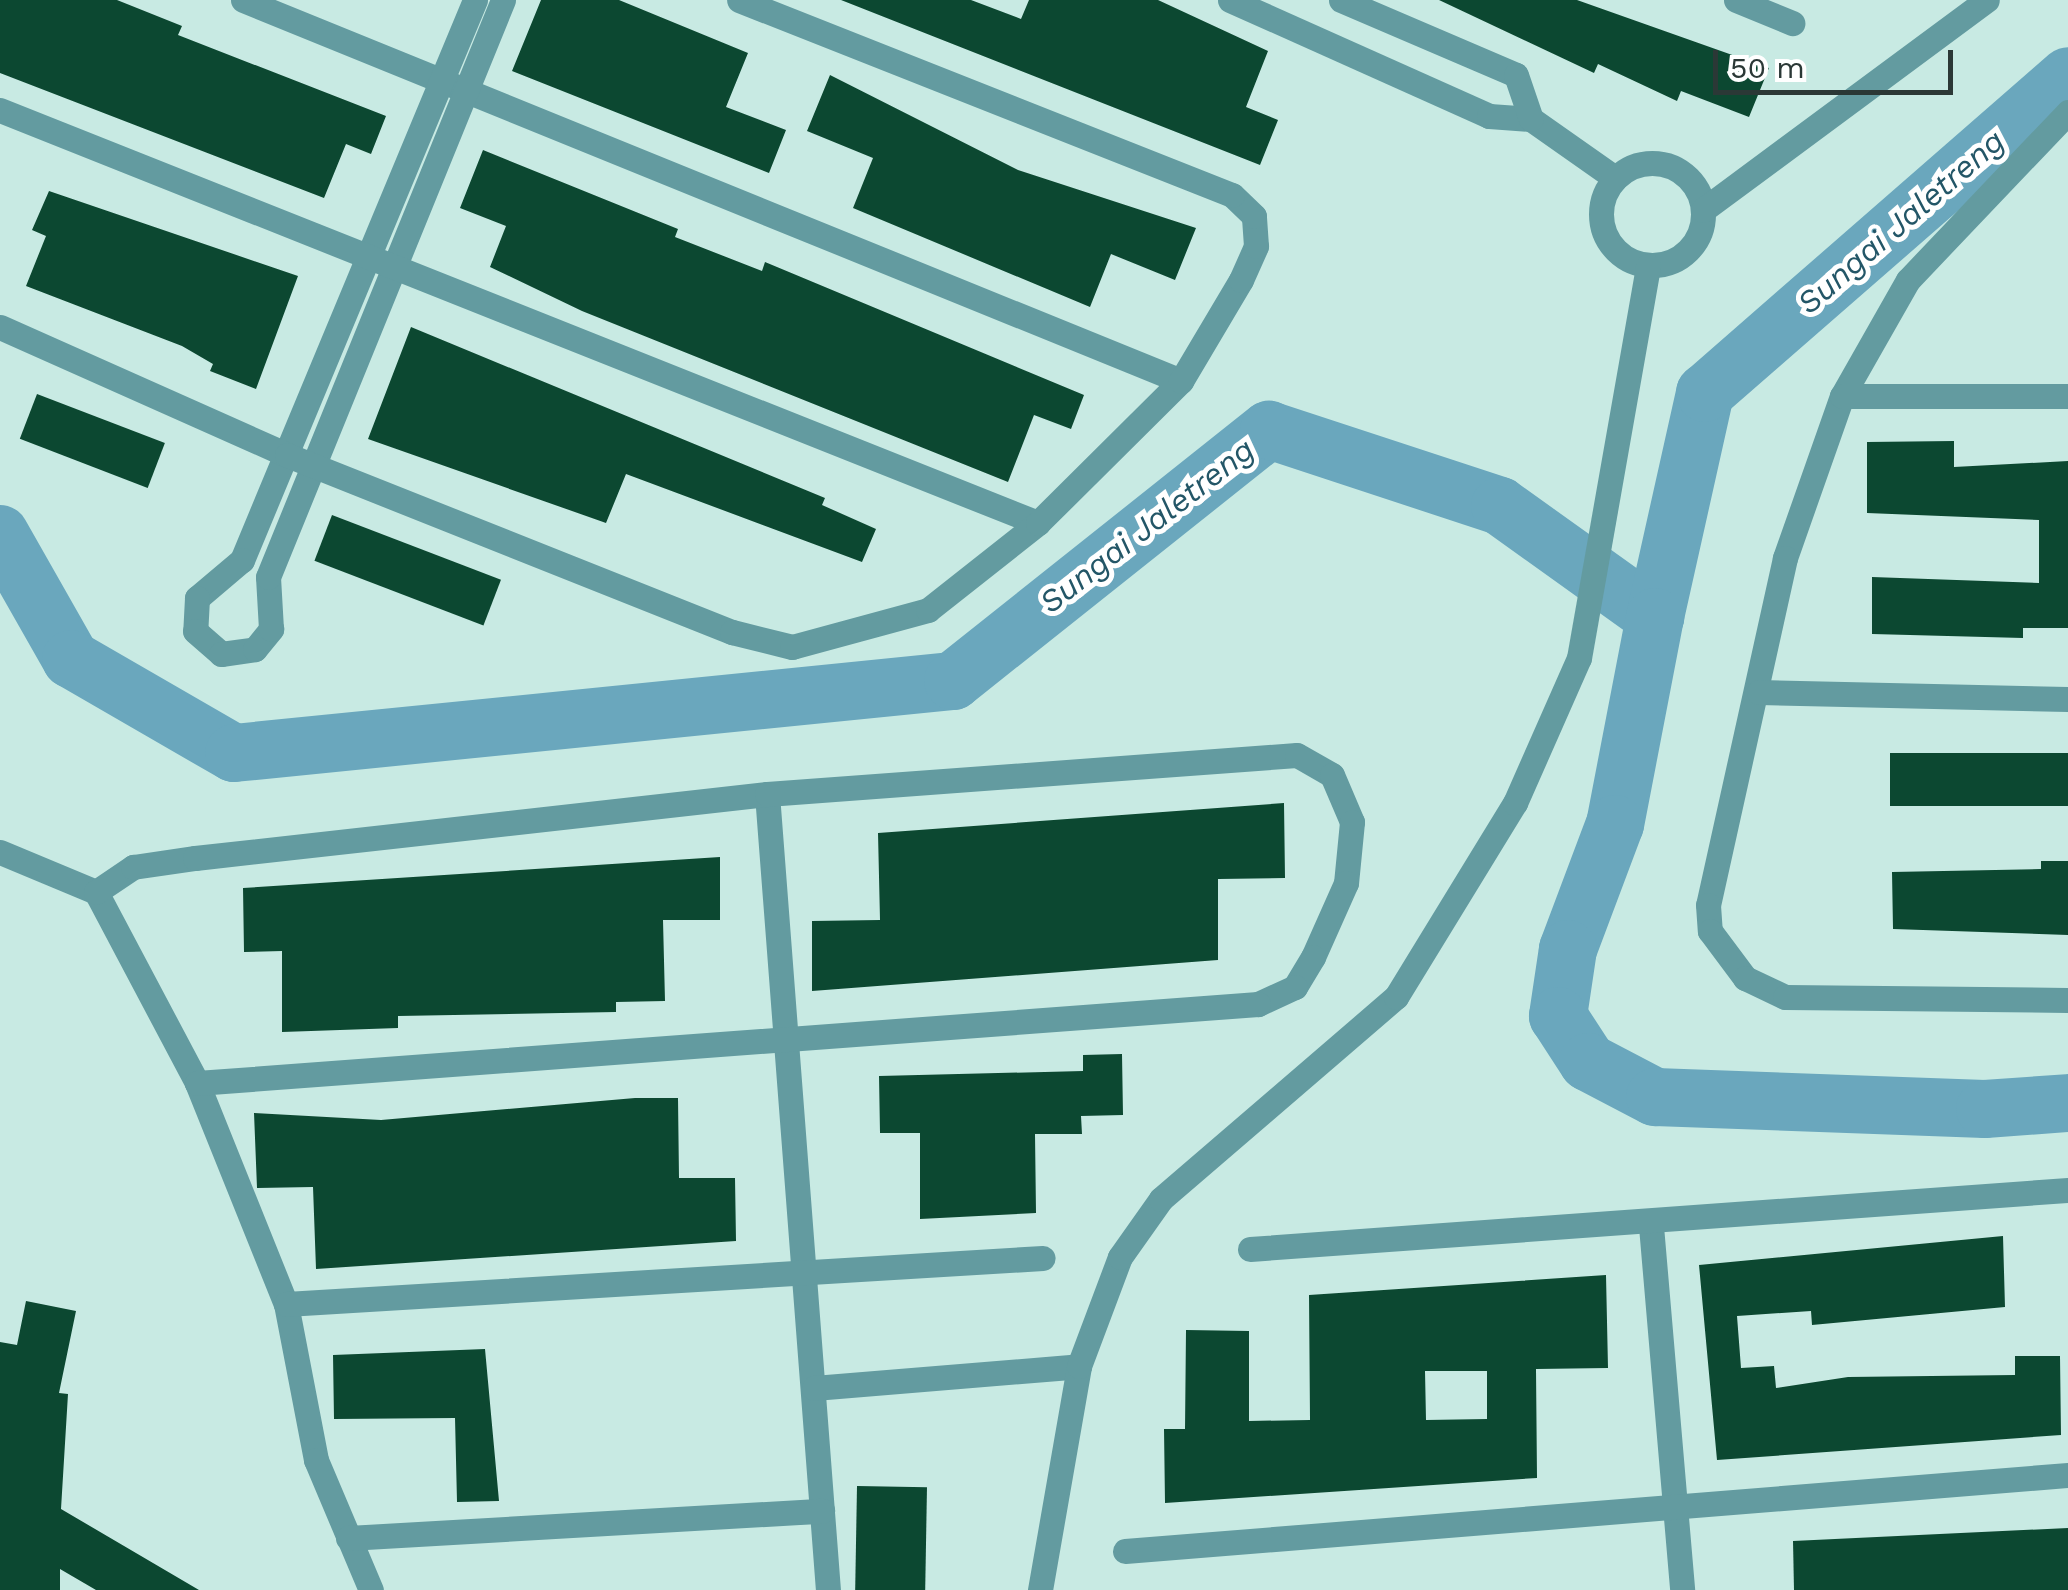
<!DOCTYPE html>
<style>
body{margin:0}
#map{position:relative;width:2068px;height:1590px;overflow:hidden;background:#c8eae3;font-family:"Work Sans",sans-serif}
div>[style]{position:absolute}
.river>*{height:58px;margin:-29px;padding:0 29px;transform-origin:29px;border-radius:29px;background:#6aa7bd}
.building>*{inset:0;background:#0c4831;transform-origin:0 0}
.minor>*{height:25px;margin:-12.5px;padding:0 12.5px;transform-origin:12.5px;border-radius:12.5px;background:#639ba0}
.minor>.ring{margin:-12.5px;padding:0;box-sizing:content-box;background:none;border:25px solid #639ba0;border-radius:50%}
span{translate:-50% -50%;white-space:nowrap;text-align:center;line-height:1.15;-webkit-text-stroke:10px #fff;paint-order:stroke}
.water-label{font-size:32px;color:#235667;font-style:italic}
.scale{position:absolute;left:1713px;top:50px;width:240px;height:45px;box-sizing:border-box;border:5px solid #2b3836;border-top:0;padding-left:12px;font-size:30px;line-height:35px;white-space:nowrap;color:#2b3836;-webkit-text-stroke:8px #fff;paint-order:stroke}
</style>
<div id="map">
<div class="river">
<i style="left:0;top:534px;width:144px;rotate:60.4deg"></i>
<i style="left:71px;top:659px;width:188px;rotate:30deg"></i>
<i style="left:234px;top:753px;width:723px;rotate:-5.72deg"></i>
<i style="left:953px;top:681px;width:404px;rotate:-38.5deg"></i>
<i style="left:1269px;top:430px;width:243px;rotate:18.2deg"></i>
<i style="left:1500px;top:506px;width:191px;rotate:35.6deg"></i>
<i style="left:1655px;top:617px;width:230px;rotate:-77.4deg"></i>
<i style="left:1705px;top:393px;width:482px;rotate:-41.1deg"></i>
<i style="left:1655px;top:617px;width:211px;rotate:100.9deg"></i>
<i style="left:1615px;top:824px;width:134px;rotate:110.6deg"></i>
<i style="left:1568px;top:949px;width:68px;rotate:98.5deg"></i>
<i style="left:1558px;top:1016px;width:55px;rotate:56.9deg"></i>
<i style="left:1588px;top:1062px;width:76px;rotate:27.6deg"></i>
<i style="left:1655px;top:1097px;width:330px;rotate:2.1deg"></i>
<i style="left:1985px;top:1109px;width:83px;rotate:-4.1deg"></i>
</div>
<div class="building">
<i style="clip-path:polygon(0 0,117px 0,182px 26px,178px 35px,386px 116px,371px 154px,346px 144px,324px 198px,0 73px)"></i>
<i style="clip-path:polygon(541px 0,619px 0,748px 53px,726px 107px,786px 130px,769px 173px,512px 71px)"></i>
<i style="clip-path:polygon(841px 0,971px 0,1021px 19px,1029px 0,1158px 0,1268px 51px,1246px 107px,1278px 120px,1260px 165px)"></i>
<i style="clip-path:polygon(1439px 0,1577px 0,1769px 68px,1749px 117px,1681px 91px,1677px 101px,1598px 64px,1594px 73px)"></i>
<i style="clip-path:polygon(830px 75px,1018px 170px,1196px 228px,1175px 280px,1111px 254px,1090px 307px,853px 208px,873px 158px,807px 131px)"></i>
<i style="clip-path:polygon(483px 150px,678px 229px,675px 237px,762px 271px,765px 262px,1084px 395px,1071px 429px,1034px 415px,1008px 482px,582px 311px,490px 267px,506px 226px,460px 208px)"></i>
<i style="clip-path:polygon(49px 191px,298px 276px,256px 389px,210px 371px,213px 364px,182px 346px,26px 286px,46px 236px,32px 230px)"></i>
<i style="clip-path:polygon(411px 327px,825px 498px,822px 505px,876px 529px,862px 562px,626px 474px,606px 523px,368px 439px)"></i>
<i style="left:37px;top:394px;width:137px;height:48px;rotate:21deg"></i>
<i style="clip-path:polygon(1954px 441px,1954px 467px,2068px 461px,2068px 628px,2023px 628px,2023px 638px,1872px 634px,1872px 577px,2039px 583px,2039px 520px,1867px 513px,1867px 442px)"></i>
<i style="left:332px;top:515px;width:181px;height:49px;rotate:21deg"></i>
<i style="left:2068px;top:753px;width:53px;height:178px;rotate:90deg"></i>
<i style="clip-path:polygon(1284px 803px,1285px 878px,1218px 879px,1218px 960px,812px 991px,812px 921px,880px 920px,878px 833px)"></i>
<i style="clip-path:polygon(720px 857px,720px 920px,663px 920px,665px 1001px,616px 1002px,616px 1012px,398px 1016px,398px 1028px,282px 1032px,282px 951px,244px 952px,243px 888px)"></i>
<i style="clip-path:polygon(2041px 861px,2068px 861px,2068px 935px,1893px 929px,1892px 872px,2041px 869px)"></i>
<i style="clip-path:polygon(1122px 1054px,1123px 1115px,1081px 1116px,1082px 1134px,1035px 1134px,1036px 1213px,920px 1219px,920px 1133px,880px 1133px,879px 1076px,1083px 1071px,1083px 1055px)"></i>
<i style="clip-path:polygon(635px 1098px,678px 1098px,679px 1178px,735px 1178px,736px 1241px,316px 1269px,313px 1187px,257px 1188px,254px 1113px,381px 1120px)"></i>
<i style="clip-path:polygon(2003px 1236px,2005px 1307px,1812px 1325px,1811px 1311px,1737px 1316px,1741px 1368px,1774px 1366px,1776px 1388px,1848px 1377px,2015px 1375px,2015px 1356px,2060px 1356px,2061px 1435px,1717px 1460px,1699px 1265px)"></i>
<i style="clip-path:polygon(evenodd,1606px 1275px,1608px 1368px,1536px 1369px,1537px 1478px,1165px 1503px,1164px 1429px,1185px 1429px,1186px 1330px,1249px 1331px,1249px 1421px,1310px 1420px,1309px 1295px,1606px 1275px,1425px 1371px,1487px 1371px,1487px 1419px,1426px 1420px,1425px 1371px)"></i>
<i style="clip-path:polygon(26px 1301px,76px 1311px,59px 1393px,68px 1394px,61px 1509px,199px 1590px,96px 1590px,60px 1569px,60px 1590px,0 1590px,0 1342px,17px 1345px)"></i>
<i style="clip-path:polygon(485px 1349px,499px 1501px,457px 1502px,455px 1418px,334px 1419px,333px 1355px)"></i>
<i style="left:857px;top:1486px;width:70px;height:104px;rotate:1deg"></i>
<i style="clip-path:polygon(2068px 1528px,2068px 1590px,1794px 1590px,1793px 1541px)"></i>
</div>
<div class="minor">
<i style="left:243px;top:0;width:1012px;rotate:22.11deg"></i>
<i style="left:475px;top:0;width:607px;rotate:112.59deg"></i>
<i style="left:242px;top:560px;width:59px;rotate:139.8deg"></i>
<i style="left:197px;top:598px;width:33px;rotate:93deg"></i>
<i style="left:195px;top:631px;width:35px;rotate:41deg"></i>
<i style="left:221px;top:654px;width:34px;rotate:-8deg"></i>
<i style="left:255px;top:649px;width:26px;rotate:-51deg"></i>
<i style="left:271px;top:629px;width:52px;rotate:-93.3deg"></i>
<i style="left:268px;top:577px;width:623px;rotate:-67.84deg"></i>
<i style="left:1230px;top:0;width:284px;rotate:24.1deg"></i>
<i style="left:1489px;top:116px;width:42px;rotate:4.1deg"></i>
<i style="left:1531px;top:119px;width:103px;rotate:35.1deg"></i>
<i style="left:1341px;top:0;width:190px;rotate:23.2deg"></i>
<i style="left:1516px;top:75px;width:46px;rotate:71.2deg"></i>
<i style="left:1736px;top:0;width:61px;rotate:22.3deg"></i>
<i style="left:0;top:110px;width:1117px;rotate:21.7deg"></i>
<i style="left:2068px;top:112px;width:232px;rotate:133.6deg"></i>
<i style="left:1908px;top:280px;width:133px;rotate:119.6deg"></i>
<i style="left:1842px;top:396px;width:172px;rotate:109.4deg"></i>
<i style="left:1785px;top:558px;width:355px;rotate:102.5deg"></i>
<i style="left:1708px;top:905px;width:26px;rotate:86deg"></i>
<i style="left:1710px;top:931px;width:59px;rotate:53.3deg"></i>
<i style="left:1745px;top:978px;width:44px;rotate:25.4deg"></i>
<i style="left:1785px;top:997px;width:283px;rotate:0.6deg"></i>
<i class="ring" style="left:1601px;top:163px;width:77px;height:77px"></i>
<i style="left:1703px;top:210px;width:353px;rotate:-36.5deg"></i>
<i style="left:0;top:327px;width:314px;rotate:24deg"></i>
<i style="left:287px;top:455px;width:479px;rotate:21.7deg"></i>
<i style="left:732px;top:632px;width:62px;rotate:14deg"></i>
<i style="left:792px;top:647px;width:141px;rotate:-15.2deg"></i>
<i style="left:928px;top:610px;width:140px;rotate:-38.3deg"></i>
<i style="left:1038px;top:523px;width:202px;rotate:-44.8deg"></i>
<i style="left:1181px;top:381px;width:117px;rotate:-59.3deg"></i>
<i style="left:1241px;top:280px;width:37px;rotate:-66deg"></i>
<i style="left:1256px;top:246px;width:30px;rotate:-94deg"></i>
<i style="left:1254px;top:216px;width:30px;rotate:-136deg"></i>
<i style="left:1232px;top:195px;width:530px;rotate:-158.42deg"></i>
<i style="left:1842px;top:396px;width:226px"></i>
<i style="left:1759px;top:692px;width:309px;rotate:1.3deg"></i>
<i style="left:767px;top:794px;width:798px;rotate:85.62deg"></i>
<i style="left:0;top:852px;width:104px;rotate:22.6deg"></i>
<i style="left:96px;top:892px;width:216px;rotate:62.1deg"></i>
<i style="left:197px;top:1083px;width:238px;rotate:68.1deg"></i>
<i style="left:286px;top:1304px;width:159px;rotate:79.1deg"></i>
<i style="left:316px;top:1460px;width:141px;rotate:67.1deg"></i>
<i style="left:96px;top:892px;width:45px;rotate:-34deg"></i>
<i style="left:133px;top:867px;width:63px;rotate:-8.3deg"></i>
<i style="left:195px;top:858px;width:576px;rotate:-6.38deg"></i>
<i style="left:767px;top:794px;width:531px;rotate:-4.21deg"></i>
<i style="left:1297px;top:755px;width:40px;rotate:29.7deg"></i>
<i style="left:1332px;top:775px;width:51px;rotate:66.9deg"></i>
<i style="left:1352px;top:822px;width:61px;rotate:95.6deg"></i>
<i style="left:1346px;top:883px;width:81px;rotate:114deg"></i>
<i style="left:1313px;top:957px;width:35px;rotate:121deg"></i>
<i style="left:1295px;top:987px;width:41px;rotate:155.3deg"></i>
<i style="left:1258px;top:1004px;width:1064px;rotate:175.74deg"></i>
<i style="left:1651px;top:1226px;width:365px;rotate:85.1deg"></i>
<i style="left:1250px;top:1249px;width:820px;rotate:-4.13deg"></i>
<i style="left:286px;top:1304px;width:758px;rotate:-3.48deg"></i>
<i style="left:814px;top:1388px;width:266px;rotate:-4.7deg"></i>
<i style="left:348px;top:1538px;width:475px;rotate:-3.3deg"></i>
<i style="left:1125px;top:1551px;width:946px;rotate:-4.61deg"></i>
<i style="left:1040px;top:1590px;width:227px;rotate:-80.1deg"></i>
<i style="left:1079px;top:1366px;width:116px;rotate:-69.4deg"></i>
<i style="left:1120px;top:1257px;width:71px;rotate:-54.7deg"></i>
<i style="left:1161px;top:1199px;width:310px;rotate:-40.7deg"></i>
<i style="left:1396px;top:997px;width:228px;rotate:-58.5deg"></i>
<i style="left:1515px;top:803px;width:158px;rotate:-66.2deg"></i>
<i style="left:1579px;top:658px;width:398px;rotate:-80deg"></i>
</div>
<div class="water-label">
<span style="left:1901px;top:222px;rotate:-41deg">Sungai Jaletreng</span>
<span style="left:1147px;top:526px;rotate:-38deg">Sungai Jaletreng</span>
</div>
<div class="scale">50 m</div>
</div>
